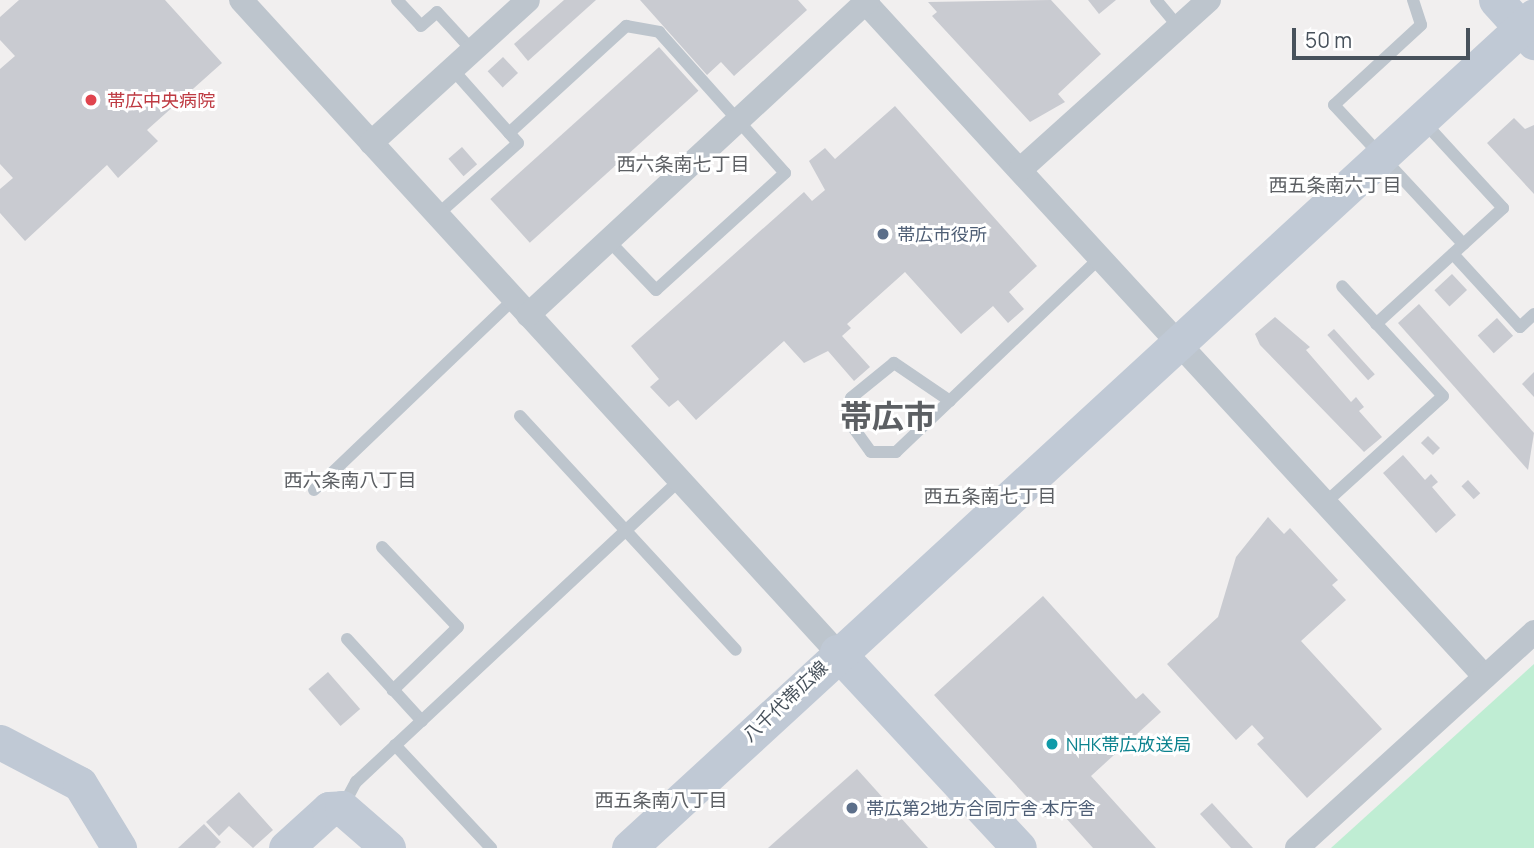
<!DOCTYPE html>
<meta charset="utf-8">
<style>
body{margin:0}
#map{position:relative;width:1534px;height:848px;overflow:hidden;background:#f1efef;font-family:Manrope,"Noto Sans JP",sans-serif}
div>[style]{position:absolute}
.green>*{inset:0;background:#bfedd3}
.building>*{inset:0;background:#c9cbd1;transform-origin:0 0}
.lane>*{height:12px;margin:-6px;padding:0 6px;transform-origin:6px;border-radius:6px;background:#bdc5cd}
.street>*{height:24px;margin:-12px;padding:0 12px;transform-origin:12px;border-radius:12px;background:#bdc5cd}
.secondary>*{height:35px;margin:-17.5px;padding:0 17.5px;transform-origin:17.5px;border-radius:17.5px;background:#c0c9d5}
.dots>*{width:19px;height:19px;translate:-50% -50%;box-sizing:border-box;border:4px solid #fff;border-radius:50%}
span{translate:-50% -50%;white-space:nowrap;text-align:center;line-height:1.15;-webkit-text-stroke:6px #fff;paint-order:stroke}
.health-label{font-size:18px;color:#be3a42}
.left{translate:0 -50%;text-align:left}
.service-label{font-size:18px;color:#4e5e75}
.street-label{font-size:18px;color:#47515b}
.culture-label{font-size:18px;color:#0d838f}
.neighbourhood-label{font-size:19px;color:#5c5f63}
.town-label{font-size:32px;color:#5c5f63;font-weight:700}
.scale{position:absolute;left:1292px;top:28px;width:178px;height:32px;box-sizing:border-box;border:4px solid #47515b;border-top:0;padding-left:9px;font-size:21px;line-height:24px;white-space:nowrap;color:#47515b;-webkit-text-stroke:5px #fff;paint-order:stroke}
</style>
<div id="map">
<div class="green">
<i style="clip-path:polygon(1534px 664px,1534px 848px,1331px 848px)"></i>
</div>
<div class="building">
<i style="clip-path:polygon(19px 0,165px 0,222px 63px,147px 130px,158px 141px,118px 178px,107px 165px,25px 241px,0 213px,0 189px,13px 178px,0 164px,0 69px,15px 56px,0 40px,0 17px)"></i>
<i style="clip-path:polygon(564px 0,596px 0,528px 61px,514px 44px)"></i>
<i style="clip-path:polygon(640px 0,798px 0,807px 10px,734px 76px,721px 62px,707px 75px)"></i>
<i style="clip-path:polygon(1051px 0,1101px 54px,1058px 94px,1065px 102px,1030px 122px,932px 16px,937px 12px,928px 2px)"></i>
<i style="clip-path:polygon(1088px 0,1116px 0,1099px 14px)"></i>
<i style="left:659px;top:47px;width:59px;height:227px;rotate:48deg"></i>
<i style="left:503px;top:57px;width:22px;height:21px;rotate:47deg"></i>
<i style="clip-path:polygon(895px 106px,1037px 266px,1009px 292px,1024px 309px,1008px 323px,993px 306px,961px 334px,905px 272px,847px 324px,851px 328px,842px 336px,870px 367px,854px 381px,828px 351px,804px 363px,784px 341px,696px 420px,678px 400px,669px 407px,650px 387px,659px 379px,631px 346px,804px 192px,812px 201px,825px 190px,809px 161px,825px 148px,835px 159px)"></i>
<i style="clip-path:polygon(1514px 118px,1525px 129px,1534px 125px,1534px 194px,1487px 143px)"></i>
<i style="left:462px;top:147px;width:23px;height:18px;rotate:49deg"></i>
<i style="left:1452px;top:274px;width:22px;height:24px;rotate:47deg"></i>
<i style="clip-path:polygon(1419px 304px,1534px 433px,1528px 470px,1398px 323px)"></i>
<i style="clip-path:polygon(1275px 317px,1310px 347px,1306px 350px,1351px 402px,1356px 397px,1364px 407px,1359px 411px,1382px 437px,1364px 452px,1260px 345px,1255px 334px)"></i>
<i style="left:1497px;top:318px;width:24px;height:26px;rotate:48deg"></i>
<i style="left:1334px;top:329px;width:61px;height:9px;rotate:48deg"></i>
<i style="clip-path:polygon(1534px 372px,1534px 397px,1522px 384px)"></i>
<i style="left:1428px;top:436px;width:17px;height:10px;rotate:45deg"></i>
<i style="clip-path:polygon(1403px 455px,1425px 480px,1431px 474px,1438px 482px,1432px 487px,1456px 515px,1436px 533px,1383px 473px)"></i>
<i style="left:1468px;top:480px;width:18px;height:9px;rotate:47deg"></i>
<i style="clip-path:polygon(1268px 517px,1284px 534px,1290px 528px,1338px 580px,1332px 585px,1346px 600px,1301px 641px,1382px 729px,1307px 798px,1257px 744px,1264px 738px,1252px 725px,1236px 740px,1167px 664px,1218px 617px,1236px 557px)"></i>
<i style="clip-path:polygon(1043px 596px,1136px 699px,1143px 693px,1161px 712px,1091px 776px,1156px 848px,1093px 848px,1056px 807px,1045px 817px,934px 695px)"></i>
<i style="left:328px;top:672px;width:49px;height:26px;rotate:49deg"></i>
<i style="clip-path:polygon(857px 769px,928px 848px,768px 848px)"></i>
<i style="clip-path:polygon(239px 792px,273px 830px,253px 848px,229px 826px,219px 836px,206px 822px)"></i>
<i style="clip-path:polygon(1212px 803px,1253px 848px,1231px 848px,1200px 814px)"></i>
<i style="clip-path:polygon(204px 824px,221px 842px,215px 848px,178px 848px)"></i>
</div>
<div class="lane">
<i style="left:397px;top:0;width:35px;rotate:47deg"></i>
<i style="left:421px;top:26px;width:21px;rotate:-41deg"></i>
<i style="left:437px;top:12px;width:52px;rotate:47.4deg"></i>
<i style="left:1156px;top:0;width:35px;rotate:50deg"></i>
<i style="left:1413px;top:0;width:26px;rotate:72deg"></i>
<i style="left:1421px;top:25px;width:118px;rotate:137.4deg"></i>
<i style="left:1334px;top:105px;width:190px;rotate:47.1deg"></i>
<i style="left:509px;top:133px;width:159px;rotate:-42.4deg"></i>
<i style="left:626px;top:26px;width:34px;rotate:10deg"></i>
<i style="left:659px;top:32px;width:189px;rotate:48.2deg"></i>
<i style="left:785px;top:173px;width:174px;rotate:137.8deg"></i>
<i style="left:656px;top:290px;width:69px;rotate:-133.8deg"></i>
<i style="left:437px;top:215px;width:108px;rotate:-41.6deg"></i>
<i style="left:518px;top:143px;width:99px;rotate:-131.7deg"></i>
<i style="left:1453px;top:254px;width:99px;rotate:47.5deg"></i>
<i style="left:1520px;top:327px;width:19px;rotate:-43deg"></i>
<i style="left:1376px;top:324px;width:172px;rotate:-42.4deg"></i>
<i style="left:1503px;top:208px;width:118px;rotate:-132.6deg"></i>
<i style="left:950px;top:401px;width:68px;rotate:-145.8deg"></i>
<i style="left:894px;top:363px;width:55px;rotate:140.9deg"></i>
<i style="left:851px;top:398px;width:19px;rotate:108deg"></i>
<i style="left:845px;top:416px;width:44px;rotate:54.2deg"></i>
<i style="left:871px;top:452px;width:25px"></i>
<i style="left:896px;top:452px;width:283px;rotate:-43.6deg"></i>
<i style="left:520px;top:416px;width:318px;rotate:47.3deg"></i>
<i style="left:314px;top:490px;width:275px;rotate:-43.7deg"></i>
<i style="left:1325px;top:503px;width:159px;rotate:-42.2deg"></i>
<i style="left:1443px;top:396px;width:149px;rotate:-132.6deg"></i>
<i style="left:382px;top:547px;width:110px;rotate:46.5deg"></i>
<i style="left:458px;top:627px;width:91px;rotate:135.9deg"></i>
<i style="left:347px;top:639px;width:111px;rotate:47.6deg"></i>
<i style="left:395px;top:745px;width:141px;rotate:47deg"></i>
<i style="left:342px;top:808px;width:30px;rotate:-62deg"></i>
<i style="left:356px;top:782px;width:443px;rotate:-43deg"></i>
</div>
<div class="street">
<i style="left:241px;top:0;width:883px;rotate:47.57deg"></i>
<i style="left:863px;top:0;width:919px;rotate:47.42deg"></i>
<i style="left:371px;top:143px;width:212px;rotate:-42.3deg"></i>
<i style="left:1021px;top:169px;width:253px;rotate:-42deg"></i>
<i style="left:528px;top:315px;width:463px;rotate:-42.8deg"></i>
<i style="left:1297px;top:848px;width:321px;rotate:-42.3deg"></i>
</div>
<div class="secondary">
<i style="left:1496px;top:0;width:57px;rotate:47.9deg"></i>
<i style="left:837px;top:652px;width:267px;rotate:47.1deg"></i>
<i style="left:0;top:742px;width:90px;rotate:27.7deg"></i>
<i style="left:80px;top:784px;width:75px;rotate:58.6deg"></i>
<i style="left:286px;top:848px;width:58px;rotate:-42.2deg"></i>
<i style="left:329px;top:809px;width:13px;rotate:-4deg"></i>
<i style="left:342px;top:808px;width:61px;rotate:41deg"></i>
<i style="left:629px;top:848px;width:1229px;rotate:-42.59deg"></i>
</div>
<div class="dots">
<i style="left:91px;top:100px;background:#e0444e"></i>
<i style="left:883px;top:234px;background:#5c6f8a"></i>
<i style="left:1052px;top:744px;background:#0f9aa8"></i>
<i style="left:852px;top:808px;background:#5c6f8a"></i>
</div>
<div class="health-label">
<span class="left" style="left:107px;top:100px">帯広中央病院</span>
</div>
<div class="service-label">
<span class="left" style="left:897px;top:234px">帯広市役所</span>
<span class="left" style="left:866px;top:808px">帯広第2地方合同庁舎 本庁舎</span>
</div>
<div class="street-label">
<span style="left:785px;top:701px;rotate:-43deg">八千代帯広線</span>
</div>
<div class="culture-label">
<span class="left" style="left:1066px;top:744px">NHK帯広放送局</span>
</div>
<div class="neighbourhood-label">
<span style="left:683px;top:165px">西六条南七丁目</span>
<span style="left:1335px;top:186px">西五条南六丁目</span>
<span style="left:350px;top:481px">西六条南八丁目</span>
<span style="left:990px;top:497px">西五条南七丁目</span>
<span style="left:661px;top:801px">西五条南八丁目</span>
</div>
<div class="town-label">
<span style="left:888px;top:416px">帯広市</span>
</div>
<div class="scale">50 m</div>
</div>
